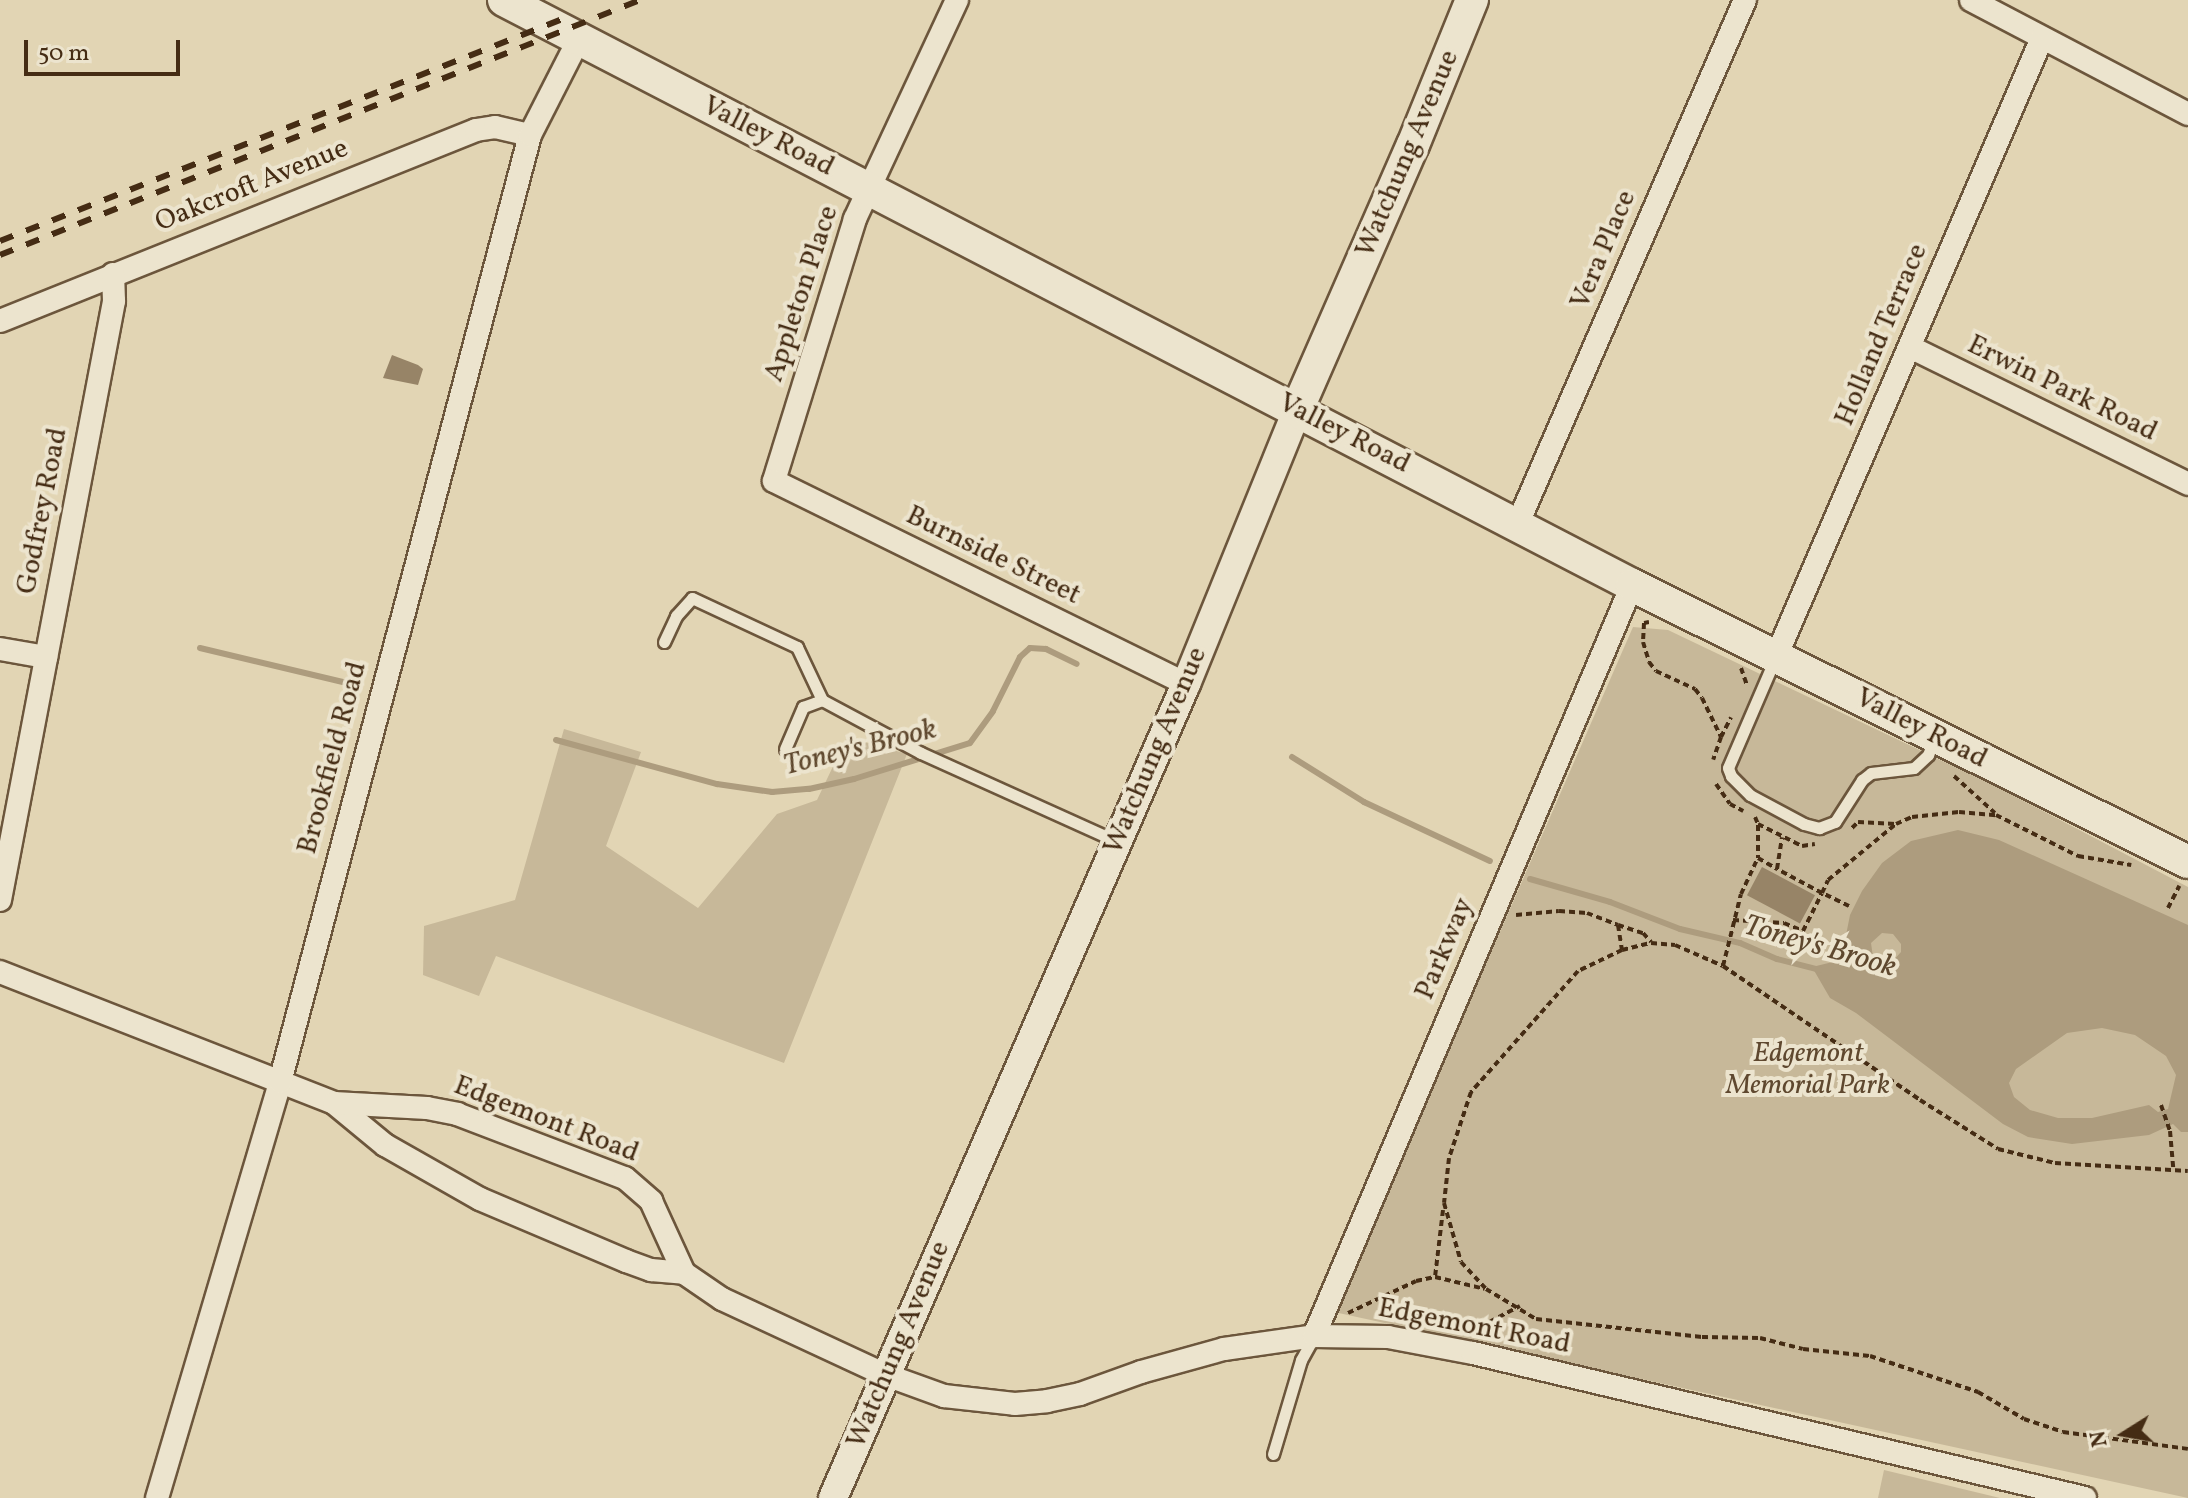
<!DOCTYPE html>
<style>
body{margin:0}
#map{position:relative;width:2188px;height:1498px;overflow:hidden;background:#e2d5b4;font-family:Vollkorn,serif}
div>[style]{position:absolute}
.green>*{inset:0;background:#c7b899}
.water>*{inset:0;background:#ad9c7e}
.stream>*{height:6px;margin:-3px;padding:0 3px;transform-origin:3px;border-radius:3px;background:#ad9c7e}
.building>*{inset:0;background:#978467;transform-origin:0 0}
.path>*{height:4px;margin-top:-2px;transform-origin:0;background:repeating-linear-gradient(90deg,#452c14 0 6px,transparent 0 10px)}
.roads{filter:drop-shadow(2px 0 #6c563c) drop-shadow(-2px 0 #6c563c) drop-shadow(0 2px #6c563c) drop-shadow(0 -2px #6c563c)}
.service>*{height:11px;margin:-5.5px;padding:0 5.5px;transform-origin:5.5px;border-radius:5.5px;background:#ece4ce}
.minor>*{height:22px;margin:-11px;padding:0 11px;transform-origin:11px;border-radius:11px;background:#ece4ce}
.tertiary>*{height:28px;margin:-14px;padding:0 14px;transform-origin:14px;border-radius:14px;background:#ece4ce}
.secondary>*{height:32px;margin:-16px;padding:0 16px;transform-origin:16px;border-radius:16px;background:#ece4ce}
.rail>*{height:6px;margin-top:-3px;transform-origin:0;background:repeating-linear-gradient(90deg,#452c14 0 14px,transparent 0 28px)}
span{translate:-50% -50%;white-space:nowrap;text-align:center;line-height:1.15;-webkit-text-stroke:8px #ece4ce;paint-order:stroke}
.street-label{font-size:28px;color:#452c14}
.park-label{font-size:28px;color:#5f482f;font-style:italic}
.water-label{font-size:30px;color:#5f482e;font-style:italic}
.north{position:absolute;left:2084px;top:1394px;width:80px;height:80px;-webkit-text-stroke:6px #ece4ce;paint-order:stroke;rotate:259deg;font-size:22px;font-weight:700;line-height:32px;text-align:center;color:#452c14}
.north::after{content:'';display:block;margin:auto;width:28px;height:36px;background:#452c14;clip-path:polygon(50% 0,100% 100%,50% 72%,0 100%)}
.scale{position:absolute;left:24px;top:40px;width:156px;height:36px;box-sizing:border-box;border:4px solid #452c14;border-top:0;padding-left:10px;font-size:24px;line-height:28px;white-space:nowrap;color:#452c14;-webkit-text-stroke:6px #ece4ce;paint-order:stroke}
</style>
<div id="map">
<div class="green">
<i style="clip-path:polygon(1633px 627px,1668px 630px,1995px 786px,2188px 887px,2188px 1498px,1334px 1312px)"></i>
<i style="clip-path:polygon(564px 729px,641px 752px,606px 846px,698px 908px,777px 814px,817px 800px,847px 737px,907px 754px,784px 1063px,496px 956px,479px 996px,423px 975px,424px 926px,515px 900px)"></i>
<i style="clip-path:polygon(1884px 1470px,2000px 1498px,1878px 1498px)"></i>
</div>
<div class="water">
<i style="clip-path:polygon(evenodd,1958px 830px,1999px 840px,2188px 925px,2188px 1132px,2181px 1132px,2173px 1124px,2149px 1135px,2072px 1144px,2028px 1137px,2003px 1124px,1856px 1013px,1830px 998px,1812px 967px,1841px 960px,1850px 915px,1862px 891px,1882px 863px,1911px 841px,1958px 830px,1882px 933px,1893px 934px,1901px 944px,1901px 952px,1891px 963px,1873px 957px,1871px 943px,1882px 933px,1958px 830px,2102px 1028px,2135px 1035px,2166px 1056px,2176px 1075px,2168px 1109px,2158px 1112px,2149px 1105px,2092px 1118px,2058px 1118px,2030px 1110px,2014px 1097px,2009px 1083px,2016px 1069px,2067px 1033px,2102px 1028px)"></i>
</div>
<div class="stream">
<i style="left:200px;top:648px;width:163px;rotate:13.4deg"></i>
<i style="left:556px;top:740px;width:167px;rotate:15.3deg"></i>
<i style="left:717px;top:784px;width:56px;rotate:8.3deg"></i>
<i style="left:772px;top:792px;width:37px;rotate:-5deg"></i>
<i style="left:809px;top:789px;width:46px;rotate:-12.5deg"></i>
<i style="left:854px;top:779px;width:121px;rotate:-17.2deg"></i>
<i style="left:970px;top:743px;width:39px;rotate:-54deg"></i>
<i style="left:993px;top:711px;width:60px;rotate:-63.4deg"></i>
<i style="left:1020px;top:657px;width:13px;rotate:-42deg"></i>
<i style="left:1030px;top:648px;width:16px;rotate:4deg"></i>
<i style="left:1046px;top:649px;width:34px;rotate:26deg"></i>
<i style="left:1292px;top:757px;width:85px;rotate:32deg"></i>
<i style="left:1364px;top:802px;width:139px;rotate:25.1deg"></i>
<i style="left:1530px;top:879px;width:83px;rotate:16deg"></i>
<i style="left:1610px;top:902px;width:75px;rotate:21.1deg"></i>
<i style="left:1680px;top:929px;width:62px;rotate:13.1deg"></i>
<i style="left:1740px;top:943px;width:40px;rotate:23.4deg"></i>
<i style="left:1777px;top:959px;width:44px;rotate:14.3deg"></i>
</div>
<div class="building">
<i style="clip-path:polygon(392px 355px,418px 365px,423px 369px,418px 385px,383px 378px)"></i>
<i style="left:1762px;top:867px;width:60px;height:32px;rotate:28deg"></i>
</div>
<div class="path">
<i style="left:1649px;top:622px;width:5px;rotate:169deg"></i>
<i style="left:1644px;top:623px;width:19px;rotate:93deg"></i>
<i style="left:1643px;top:642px;width:21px;rotate:73deg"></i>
<i style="left:1649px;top:662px;width:11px;rotate:52deg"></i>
<i style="left:1656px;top:671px;width:43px;rotate:24.8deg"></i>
<i style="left:1695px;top:689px;width:11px;rotate:52deg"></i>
<i style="left:1702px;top:698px;width:43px;rotate:64deg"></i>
<i style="left:1721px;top:737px;width:24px;rotate:109deg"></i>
<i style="left:1741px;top:668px;width:18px;rotate:71deg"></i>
<i style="left:1721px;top:737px;width:22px;rotate:-63deg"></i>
<i style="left:1954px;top:776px;width:55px;rotate:42.1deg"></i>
<i style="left:1716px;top:784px;width:24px;rotate:55deg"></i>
<i style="left:1730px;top:804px;width:15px;rotate:28deg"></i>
<i style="left:1755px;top:817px;width:8px;rotate:67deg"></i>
<i style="left:1758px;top:824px;width:49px;rotate:26.6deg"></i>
<i style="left:1802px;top:846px;width:13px;rotate:-9deg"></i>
<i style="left:1758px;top:825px;width:33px;rotate:90deg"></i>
<i style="left:1852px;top:828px;width:8px;rotate:-45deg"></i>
<i style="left:1858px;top:822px;width:38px;rotate:3deg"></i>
<i style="left:1896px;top:824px;width:17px;rotate:-24deg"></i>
<i style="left:1912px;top:817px;width:47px;rotate:-6.1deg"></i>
<i style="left:1959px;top:812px;width:37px;rotate:5deg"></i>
<i style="left:1996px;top:815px;width:92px;rotate:26.6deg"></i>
<i style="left:2078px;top:856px;width:54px;rotate:9.6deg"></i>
<i style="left:1849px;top:906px;width:30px;rotate:-154deg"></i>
<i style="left:1822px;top:893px;width:14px;rotate:-65deg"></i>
<i style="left:1828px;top:880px;width:88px;rotate:-39.5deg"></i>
<i style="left:2168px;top:908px;width:25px;rotate:-63deg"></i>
<i style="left:1516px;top:915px;width:43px;rotate:-5.3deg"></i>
<i style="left:1559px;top:911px;width:28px;rotate:4deg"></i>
<i style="left:1587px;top:913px;width:33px;rotate:21deg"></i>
<i style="left:1618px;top:925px;width:25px;rotate:81deg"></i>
<i style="left:1622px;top:950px;width:30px;rotate:-14deg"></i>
<i style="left:1651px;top:943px;width:24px;rotate:5deg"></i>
<i style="left:1675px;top:945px;width:52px;rotate:23.6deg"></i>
<i style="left:1723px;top:966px;width:238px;rotate:34.2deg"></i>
<i style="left:1920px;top:1100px;width:92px;rotate:32.1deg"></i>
<i style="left:1998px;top:1149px;width:59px;rotate:13.8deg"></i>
<i style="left:2055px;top:1163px;width:133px;rotate:3.4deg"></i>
<i style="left:1733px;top:920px;width:51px;rotate:3.4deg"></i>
<i style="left:1784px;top:923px;width:21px;rotate:23deg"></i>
<i style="left:1803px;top:931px;width:42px;rotate:-63.4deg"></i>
<i style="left:1822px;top:893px;width:51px;rotate:-151.9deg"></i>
<i style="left:1618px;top:925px;width:26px;rotate:18deg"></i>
<i style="left:1643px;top:933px;width:12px;rotate:48deg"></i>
<i style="left:1622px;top:950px;width:49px;rotate:154.5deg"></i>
<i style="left:1578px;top:971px;width:162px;rotate:131.5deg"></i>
<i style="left:1471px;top:1092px;width:70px;rotate:108.4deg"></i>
<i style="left:1449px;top:1158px;width:45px;rotate:96.3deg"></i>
<i style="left:1444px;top:1203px;width:61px;rotate:73.9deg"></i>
<i style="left:1461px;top:1262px;width:37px;rotate:47deg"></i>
<i style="left:1486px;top:1289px;width:58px;rotate:31deg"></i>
<i style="left:1536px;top:1319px;width:167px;rotate:6.2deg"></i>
<i style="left:1702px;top:1337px;width:58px;rotate:1deg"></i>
<i style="left:1760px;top:1338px;width:44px;rotate:14.3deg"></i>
<i style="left:1803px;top:1349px;width:67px;rotate:6deg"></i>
<i style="left:1870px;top:1356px;width:114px;rotate:18.4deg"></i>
<i style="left:1978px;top:1392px;width:53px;rotate:30.4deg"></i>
<i style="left:2024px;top:1419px;width:41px;rotate:18.4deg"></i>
<i style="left:2063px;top:1432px;width:126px;rotate:7.7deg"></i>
<i style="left:1723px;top:966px;width:74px;rotate:-76deg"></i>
<i style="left:1741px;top:894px;width:40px;rotate:-65deg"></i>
<i style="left:1758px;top:858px;width:22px;rotate:30deg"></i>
<i style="left:1777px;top:869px;width:32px;rotate:-81deg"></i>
<i style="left:2161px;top:1105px;width:28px;rotate:71deg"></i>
<i style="left:2170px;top:1131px;width:37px;rotate:85deg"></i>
<i style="left:1443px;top:1210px;width:67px;rotate:96.8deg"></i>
<i style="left:1435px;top:1277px;width:51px;rotate:13.5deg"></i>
<i style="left:1348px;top:1313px;width:75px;rotate:-25.2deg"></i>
<i style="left:1416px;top:1281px;width:19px;rotate:-12deg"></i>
<i style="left:1472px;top:1331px;width:54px;rotate:-27.5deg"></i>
</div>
<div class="roads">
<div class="service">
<i style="left:664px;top:642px;width:29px;rotate:-65deg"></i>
<i style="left:676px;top:616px;width:24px;rotate:-48deg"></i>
<i style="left:692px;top:598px;width:116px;rotate:25deg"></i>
<i style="left:797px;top:647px;width:59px;rotate:64.7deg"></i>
<i style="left:1774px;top:661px;width:116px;rotate:113.3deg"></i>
<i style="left:1728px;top:768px;width:9px;rotate:69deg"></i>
<i style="left:1731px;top:776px;width:27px;rotate:45deg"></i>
<i style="left:1750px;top:795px;width:61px;rotate:28.2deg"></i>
<i style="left:1804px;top:824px;width:16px;rotate:15deg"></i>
<i style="left:1819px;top:828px;width:17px;rotate:-21deg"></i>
<i style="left:1835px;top:822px;width:50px;rotate:-57.3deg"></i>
<i style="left:1862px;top:780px;width:11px;rotate:-38deg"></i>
<i style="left:1871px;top:773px;width:43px;rotate:-6.6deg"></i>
<i style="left:1914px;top:768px;width:19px;rotate:-43deg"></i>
<i style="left:1928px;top:755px;width:19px;rotate:-69deg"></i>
<i style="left:785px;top:749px;width:46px;rotate:-66.8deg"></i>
<i style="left:803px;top:707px;width:20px;rotate:-20deg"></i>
<i style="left:822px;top:700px;width:112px;rotate:28.2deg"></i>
<i style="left:921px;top:753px;width:214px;rotate:24.3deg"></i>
<i style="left:1273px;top:1454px;width:98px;rotate:-73.4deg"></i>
<i style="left:1301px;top:1360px;width:26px;rotate:-61deg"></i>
</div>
<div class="minor">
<i style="left:957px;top:0;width:242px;rotate:115deg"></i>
<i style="left:855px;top:219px;width:274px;rotate:107.2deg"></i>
<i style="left:774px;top:481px;width:459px;rotate:26.2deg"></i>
<i style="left:1971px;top:0;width:245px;rotate:27.7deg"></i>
<i style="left:0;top:321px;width:513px;rotate:-21.86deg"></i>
<i style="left:476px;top:130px;width:19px;rotate:-9deg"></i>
<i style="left:495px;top:127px;width:36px;rotate:13deg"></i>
<i style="left:1910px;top:347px;width:310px;rotate:26.2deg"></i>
<i style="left:1518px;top:523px;width:570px;rotate:-66.54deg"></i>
<i style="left:0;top:649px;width:47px;rotate:9.9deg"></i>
<i style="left:1776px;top:657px;width:674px;rotate:-66.75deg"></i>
<i style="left:0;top:900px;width:610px;rotate:-79.22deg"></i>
<i style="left:114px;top:301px;width:27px;rotate:-92deg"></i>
<i style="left:0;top:972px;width:359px;rotate:21.4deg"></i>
<i style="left:334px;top:1103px;width:66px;rotate:39.5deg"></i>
<i style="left:385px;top:1145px;width:109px;rotate:29.6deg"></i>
<i style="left:480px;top:1199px;width:159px;rotate:23deg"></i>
<i style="left:626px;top:1261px;width:27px;rotate:20deg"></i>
<i style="left:651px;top:1270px;width:33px;rotate:5deg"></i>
<i style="left:684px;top:1273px;width:46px;rotate:34.4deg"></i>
<i style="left:722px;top:1299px;width:181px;rotate:24.9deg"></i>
<i style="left:886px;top:1375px;width:62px;rotate:19.9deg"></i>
<i style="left:944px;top:1396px;width:71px;rotate:6.4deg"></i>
<i style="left:1015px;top:1404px;width:32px;rotate:-5deg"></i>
<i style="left:1047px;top:1401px;width:34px;rotate:-12deg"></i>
<i style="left:1080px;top:1394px;width:65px;rotate:-19.8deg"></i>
<i style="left:1141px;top:1372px;width:86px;rotate:-15.5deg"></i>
<i style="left:1224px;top:1349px;width:91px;rotate:-8.2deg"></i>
<i style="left:1314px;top:1336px;width:74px;rotate:0.8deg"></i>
<i style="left:1388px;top:1337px;width:86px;rotate:10.7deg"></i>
<i style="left:1473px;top:1353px;width:629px;rotate:13.33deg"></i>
<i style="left:334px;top:1103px;width:93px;rotate:3.1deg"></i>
<i style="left:427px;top:1108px;width:31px;rotate:11deg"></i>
<i style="left:457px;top:1114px;width:180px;rotate:20.9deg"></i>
<i style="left:625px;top:1178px;width:35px;rotate:41deg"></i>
<i style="left:651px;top:1201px;width:79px;rotate:65.4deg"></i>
<i style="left:1314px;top:1336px;width:816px;rotate:-67.05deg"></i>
<i style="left:157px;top:1498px;width:434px;rotate:-73.5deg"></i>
<i style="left:280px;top:1082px;width:979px;rotate:-75.21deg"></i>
<i style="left:530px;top:135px;width:108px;rotate:-63deg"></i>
</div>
<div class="tertiary">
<i style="left:833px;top:1498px;width:887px;rotate:-66.56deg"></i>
<i style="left:1186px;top:684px;width:296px;rotate:-67.9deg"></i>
</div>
<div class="secondary">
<i style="left:504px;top:0;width:1271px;rotate:27.41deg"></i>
<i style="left:1632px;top:585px;width:621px;rotate:26.48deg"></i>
<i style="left:1297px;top:410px;width:289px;rotate:-66.4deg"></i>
<i style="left:1413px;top:145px;width:157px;rotate:-67.9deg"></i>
</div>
</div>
<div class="rail">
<i style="left:0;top:241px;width:607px;rotate:-21.54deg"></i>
<i style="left:0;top:255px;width:689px;rotate:-21.72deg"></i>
</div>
<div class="street-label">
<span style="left:768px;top:137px;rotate:27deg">Valley Road</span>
<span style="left:1408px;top:154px;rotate:-67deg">Watchung Avenue</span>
<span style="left:252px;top:186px;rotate:-22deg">Oakcroft Avenue</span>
<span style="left:1604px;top:250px;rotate:-67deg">Vera Place</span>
<span style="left:802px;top:294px;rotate:-72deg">Appleton Place</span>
<span style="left:1882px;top:335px;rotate:-67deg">Holland Terrace</span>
<span style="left:2062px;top:389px;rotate:26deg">Erwin Park Road</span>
<span style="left:1344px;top:434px;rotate:27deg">Valley Road</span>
<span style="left:43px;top:511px;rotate:-79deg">Godfrey Road</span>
<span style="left:993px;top:556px;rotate:26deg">Burnside Street</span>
<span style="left:1921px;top:729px;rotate:27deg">Valley Road</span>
<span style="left:1156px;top:751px;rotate:-67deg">Watchung Avenue</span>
<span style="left:333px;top:758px;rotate:-75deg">Brookfield Road</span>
<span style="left:1445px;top:949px;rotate:-67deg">Parkway</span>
<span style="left:546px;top:1120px;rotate:21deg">Edgemont Road</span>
<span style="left:1474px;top:1327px;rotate:11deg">Edgemont Road</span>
<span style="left:899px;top:1345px;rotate:-67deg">Watchung Avenue</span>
</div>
<div class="park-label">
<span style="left:1808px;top:1070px">Edgemont<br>Memorial Park</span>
</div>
<div class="water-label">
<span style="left:860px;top:748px;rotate:-14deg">Toney's Brook</span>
<span style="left:1820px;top:947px;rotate:16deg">Toney's Brook</span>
</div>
<div class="north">N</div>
<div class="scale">50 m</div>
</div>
